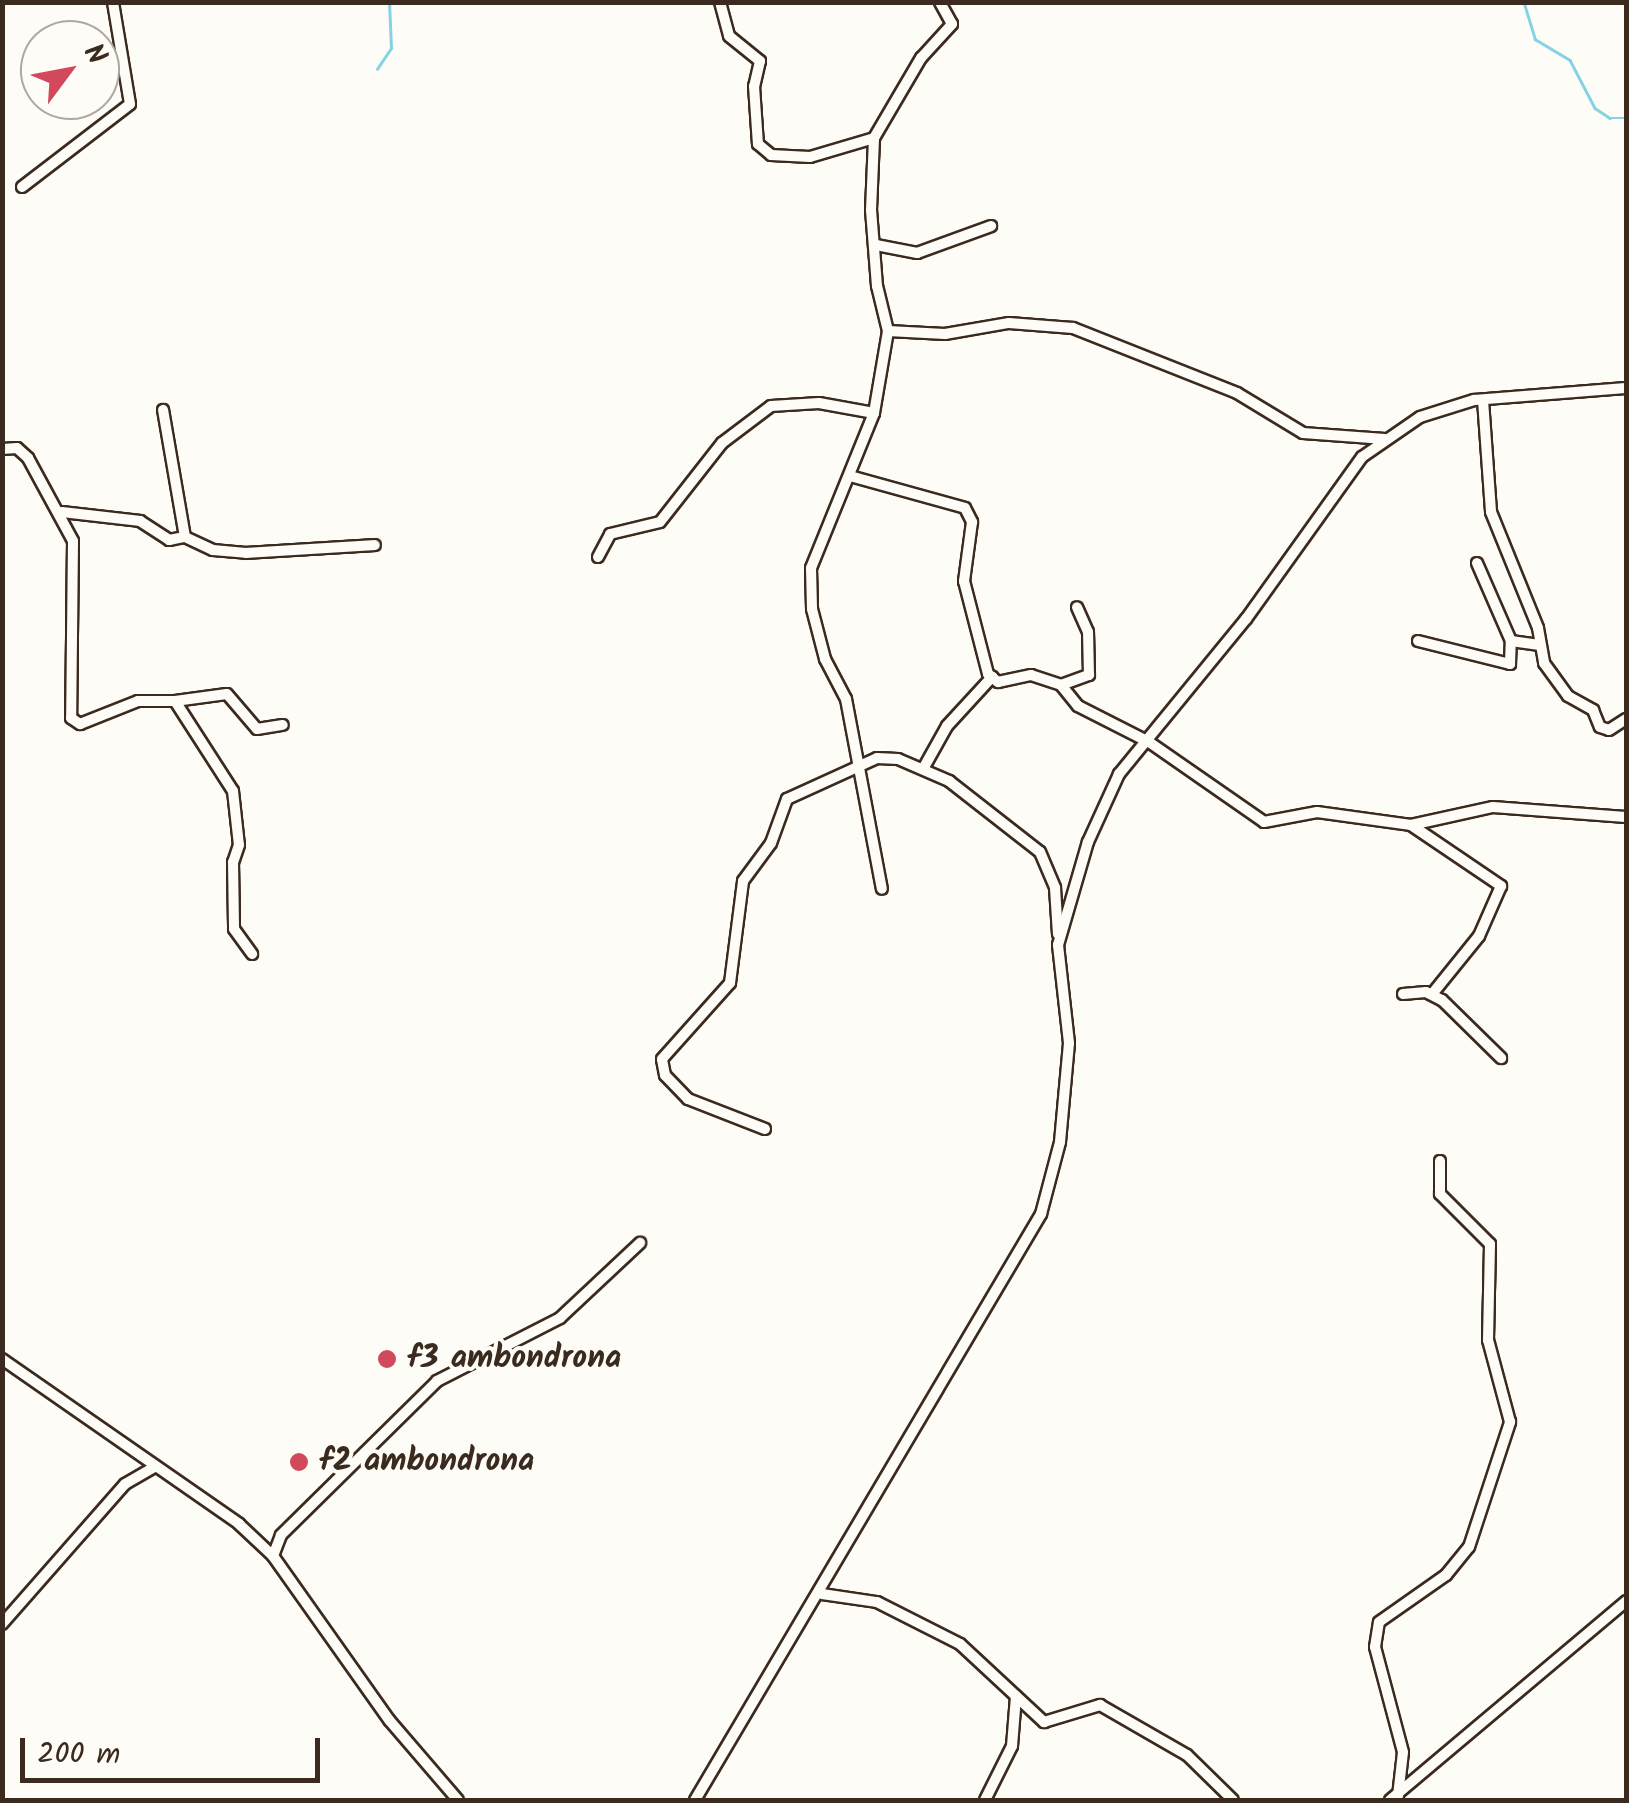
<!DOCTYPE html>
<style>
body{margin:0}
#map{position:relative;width:1629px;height:1803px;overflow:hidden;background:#fdfcf7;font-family:Kalam,sans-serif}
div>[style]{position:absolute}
.stream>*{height:2.5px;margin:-1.25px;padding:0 1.25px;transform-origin:1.25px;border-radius:1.25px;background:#86d2e5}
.roads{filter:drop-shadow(2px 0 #3b2a1e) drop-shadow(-2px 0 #3b2a1e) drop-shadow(0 2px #3b2a1e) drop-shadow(0 -2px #3b2a1e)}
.minor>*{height:10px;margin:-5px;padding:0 5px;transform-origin:5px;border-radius:5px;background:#fdfcf7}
.dots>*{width:28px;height:28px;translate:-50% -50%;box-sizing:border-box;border:5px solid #fdfcf7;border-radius:50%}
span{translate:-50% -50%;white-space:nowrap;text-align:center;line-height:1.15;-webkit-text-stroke:8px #fdfcf7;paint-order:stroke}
.poi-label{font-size:32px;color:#3b2a1e;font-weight:700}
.left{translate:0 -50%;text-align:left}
.frame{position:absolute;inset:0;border:5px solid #3b2a1e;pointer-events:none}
.north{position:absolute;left:20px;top:20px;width:100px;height:100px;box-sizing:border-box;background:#fdfcf7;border:2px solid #afa8a0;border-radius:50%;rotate:58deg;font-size:28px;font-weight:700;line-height:40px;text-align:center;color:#3b2a1e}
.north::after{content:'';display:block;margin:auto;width:35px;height:45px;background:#d1495b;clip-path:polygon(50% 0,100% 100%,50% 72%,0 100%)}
.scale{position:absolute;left:20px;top:1738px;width:300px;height:45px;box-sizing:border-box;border:5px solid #3b2a1e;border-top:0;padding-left:12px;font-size:30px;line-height:35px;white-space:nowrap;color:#3b2a1e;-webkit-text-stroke:8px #fdfcf7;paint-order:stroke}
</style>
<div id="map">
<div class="stream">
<i style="left:1524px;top:2px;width:39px;rotate:73deg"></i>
<i style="left:1535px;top:39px;width:41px;rotate:31deg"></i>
<i style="left:1570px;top:60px;width:54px;rotate:62.5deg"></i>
<i style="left:1595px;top:108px;width:18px;rotate:34deg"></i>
<i style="left:1610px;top:118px;width:16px"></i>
<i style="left:377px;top:69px;width:25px;rotate:-56deg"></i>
<i style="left:391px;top:48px;width:46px;rotate:-92.5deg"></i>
</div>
<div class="roads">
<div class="minor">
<i style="left:720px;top:2px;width:35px;rotate:75deg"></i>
<i style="left:729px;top:36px;width:40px;rotate:39deg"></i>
<i style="left:760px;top:61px;width:26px;rotate:103deg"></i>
<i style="left:754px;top:86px;width:58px;rotate:86.1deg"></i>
<i style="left:758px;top:144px;width:17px;rotate:40deg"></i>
<i style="left:771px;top:155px;width:39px;rotate:3deg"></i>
<i style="left:810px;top:157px;width:67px;rotate:-16.5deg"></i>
<i style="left:22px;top:187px;width:136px;rotate:-37.5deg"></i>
<i style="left:130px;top:104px;width:103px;rotate:-99.5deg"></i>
<i style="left:876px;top:245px;width:42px;rotate:11deg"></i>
<i style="left:917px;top:253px;width:79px;rotate:-20deg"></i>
<i style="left:888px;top:331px;width:57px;rotate:3deg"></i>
<i style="left:945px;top:334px;width:65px;rotate:-9.8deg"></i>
<i style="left:1009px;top:323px;width:64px;rotate:4.5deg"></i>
<i style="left:1073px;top:328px;width:176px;rotate:21.6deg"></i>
<i style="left:1237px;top:393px;width:77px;rotate:31.2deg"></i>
<i style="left:1303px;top:433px;width:82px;rotate:4.2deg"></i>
<i style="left:1483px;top:400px;width:112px;rotate:85.9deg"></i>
<i style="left:1491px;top:512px;width:125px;rotate:67.9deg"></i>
<i style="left:1538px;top:628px;width:36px;rotate:80deg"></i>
<i style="left:1544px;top:663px;width:41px;rotate:54deg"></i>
<i style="left:1568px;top:696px;width:29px;rotate:29deg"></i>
<i style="left:1593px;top:710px;width:18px;rotate:68deg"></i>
<i style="left:1600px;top:727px;width:9px;rotate:18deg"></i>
<i style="left:1609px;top:730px;width:20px;rotate:-33deg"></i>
<i style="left:874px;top:413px;width:167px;rotate:112.1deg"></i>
<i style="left:811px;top:568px;width:41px;rotate:88.6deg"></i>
<i style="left:812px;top:609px;width:52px;rotate:75.4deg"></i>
<i style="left:825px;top:659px;width:45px;rotate:62.3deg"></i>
<i style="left:846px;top:699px;width:193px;rotate:79.3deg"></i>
<i style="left:2px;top:449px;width:15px;rotate:-4deg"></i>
<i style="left:17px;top:448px;width:15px;rotate:42deg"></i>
<i style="left:28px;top:458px;width:94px;rotate:61.5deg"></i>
<i style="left:73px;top:541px;width:177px;rotate:90.6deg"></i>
<i style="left:71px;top:718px;width:11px;rotate:34deg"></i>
<i style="left:80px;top:724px;width:62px;rotate:-21.6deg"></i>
<i style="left:138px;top:701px;width:37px"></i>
<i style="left:175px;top:701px;width:107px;rotate:57.2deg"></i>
<i style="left:233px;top:791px;width:54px;rotate:83.7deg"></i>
<i style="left:239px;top:845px;width:18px;rotate:109deg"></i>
<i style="left:233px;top:862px;width:67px;rotate:89.1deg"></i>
<i style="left:234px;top:929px;width:31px;rotate:54deg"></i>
<i style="left:850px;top:476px;width:119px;rotate:15.5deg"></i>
<i style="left:965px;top:508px;width:16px;rotate:63deg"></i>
<i style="left:972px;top:522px;width:60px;rotate:97.7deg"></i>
<i style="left:964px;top:581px;width:96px;rotate:75.5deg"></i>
<i style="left:988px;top:674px;width:13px;rotate:39deg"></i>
<i style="left:998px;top:682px;width:34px;rotate:-12deg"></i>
<i style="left:1031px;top:675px;width:32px;rotate:18deg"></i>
<i style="left:1061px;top:685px;width:27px;rotate:51deg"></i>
<i style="left:1078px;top:706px;width:80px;rotate:26.9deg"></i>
<i style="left:1149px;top:742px;width:140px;rotate:34.8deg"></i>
<i style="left:1264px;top:822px;width:54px;rotate:-10.7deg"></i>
<i style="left:1317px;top:812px;width:95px;rotate:7.9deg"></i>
<i style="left:1411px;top:825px;width:84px;rotate:-12.4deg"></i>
<i style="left:1493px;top:807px;width:133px;rotate:4.3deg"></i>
<i style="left:62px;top:512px;width:79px;rotate:6.6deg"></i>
<i style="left:140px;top:521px;width:35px;rotate:33deg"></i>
<i style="left:169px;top:540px;width:16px;rotate:-11deg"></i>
<i style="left:185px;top:537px;width:129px;rotate:-99.8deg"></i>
<i style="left:185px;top:537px;width:31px;rotate:25deg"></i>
<i style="left:213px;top:550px;width:33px;rotate:5deg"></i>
<i style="left:246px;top:553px;width:129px;rotate:-3.5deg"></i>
<i style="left:598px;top:557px;width:26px;rotate:-62deg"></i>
<i style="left:610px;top:534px;width:51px;rotate:-13.5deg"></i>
<i style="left:660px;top:522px;width:100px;rotate:-51.9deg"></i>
<i style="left:722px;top:443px;width:61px;rotate:-37.1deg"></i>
<i style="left:771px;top:406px;width:48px;rotate:-3.6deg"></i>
<i style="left:819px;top:403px;width:56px;rotate:10.3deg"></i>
<i style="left:874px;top:413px;width:83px;rotate:-80.3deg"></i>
<i style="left:888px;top:331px;width:46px;rotate:-103.7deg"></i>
<i style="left:877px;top:286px;width:76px;rotate:-94.5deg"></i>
<i style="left:871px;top:210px;width:72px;rotate:-87.6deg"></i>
<i style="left:874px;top:138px;width:93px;rotate:-59.6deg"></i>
<i style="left:921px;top:58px;width:46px;rotate:-47.6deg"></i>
<i style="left:952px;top:24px;width:25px;rotate:-119deg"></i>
<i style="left:1418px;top:641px;width:95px;rotate:14deg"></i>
<i style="left:1510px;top:664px;width:23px;rotate:-88deg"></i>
<i style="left:1511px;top:641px;width:85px;rotate:-113.6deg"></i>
<i style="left:1511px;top:641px;width:27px;rotate:8deg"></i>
<i style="left:1061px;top:685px;width:30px;rotate:-20deg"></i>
<i style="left:1089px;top:675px;width:43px;rotate:-91.3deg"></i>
<i style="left:1088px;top:632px;width:27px;rotate:-114deg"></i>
<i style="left:175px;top:701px;width:52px;rotate:-7.7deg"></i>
<i style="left:227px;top:694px;width:46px;rotate:49.4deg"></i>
<i style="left:257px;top:729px;width:26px;rotate:-9deg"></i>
<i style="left:923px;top:769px;width:49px;rotate:-60.8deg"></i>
<i style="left:947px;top:726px;width:67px;rotate:-47.4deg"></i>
<i style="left:1411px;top:825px;width:109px;rotate:34.1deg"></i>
<i style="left:1501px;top:886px;width:55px;rotate:113.7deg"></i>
<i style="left:1479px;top:936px;width:75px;rotate:129deg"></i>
<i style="left:1403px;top:994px;width:23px;rotate:-5deg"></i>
<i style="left:1426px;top:992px;width:18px;rotate:27deg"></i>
<i style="left:1442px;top:1000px;width:83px;rotate:44.5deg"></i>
<i style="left:765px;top:1129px;width:83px;rotate:-158.7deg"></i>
<i style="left:688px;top:1099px;width:33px;rotate:-134deg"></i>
<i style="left:665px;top:1075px;width:16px;rotate:-101deg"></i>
<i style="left:662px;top:1059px;width:102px;rotate:-48.2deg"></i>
<i style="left:730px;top:983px;width:103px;rotate:-82.7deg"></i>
<i style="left:743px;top:881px;width:47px;rotate:-53.6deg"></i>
<i style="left:771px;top:843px;width:47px;rotate:-70deg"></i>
<i style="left:787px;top:799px;width:99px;rotate:-24.5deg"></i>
<i style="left:877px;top:758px;width:21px;rotate:3deg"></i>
<i style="left:898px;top:759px;width:56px;rotate:23.3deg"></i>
<i style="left:949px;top:781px;width:115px;rotate:38deg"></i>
<i style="left:1040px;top:852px;width:39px;rotate:67deg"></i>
<i style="left:1055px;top:888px;width:46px;rotate:86.3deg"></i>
<i style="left:2px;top:1359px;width:289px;rotate:34.8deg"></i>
<i style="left:239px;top:1524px;width:47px;rotate:43.3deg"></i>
<i style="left:273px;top:1556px;width:202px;rotate:54.7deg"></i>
<i style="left:390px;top:1721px;width:104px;rotate:49.3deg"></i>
<i style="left:273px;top:1556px;width:22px;rotate:-69deg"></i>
<i style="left:281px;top:1535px;width:219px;rotate:-44.6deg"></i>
<i style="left:437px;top:1381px;width:138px;rotate:-27.1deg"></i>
<i style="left:560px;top:1318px;width:110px;rotate:-43.2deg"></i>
<i style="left:822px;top:1594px;width:56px;rotate:8.3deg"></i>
<i style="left:877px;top:1602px;width:93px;rotate:26.8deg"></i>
<i style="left:960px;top:1644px;width:115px;rotate:42.9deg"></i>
<i style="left:1044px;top:1722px;width:59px;rotate:-16.9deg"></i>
<i style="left:1100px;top:1705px;width:100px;rotate:29.9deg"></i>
<i style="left:1187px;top:1755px;width:64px;rotate:44.4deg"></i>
<i style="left:2px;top:1624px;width:186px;rotate:-48.7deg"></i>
<i style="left:125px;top:1484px;width:34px;rotate:-30deg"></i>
<i style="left:1398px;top:1796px;width:44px;rotate:-83.5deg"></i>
<i style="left:1403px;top:1752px;width:109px;rotate:-104.9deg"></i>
<i style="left:1375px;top:1647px;width:25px;rotate:-81deg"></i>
<i style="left:1379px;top:1622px;width:82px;rotate:-35deg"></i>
<i style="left:1446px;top:1575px;width:36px;rotate:-51deg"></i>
<i style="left:1469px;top:1547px;width:132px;rotate:-71.8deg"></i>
<i style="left:1510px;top:1422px;width:85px;rotate:-105deg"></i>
<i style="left:1488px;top:1340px;width:96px;rotate:-88.8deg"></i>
<i style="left:1490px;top:1244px;width:71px;rotate:-135deg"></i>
<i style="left:1440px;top:1194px;width:33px;rotate:-90deg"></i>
<i style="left:695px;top:1800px;width:681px;rotate:-59.44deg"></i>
<i style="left:1041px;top:1214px;width:74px;rotate:-75.2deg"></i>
<i style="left:1060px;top:1142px;width:99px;rotate:-84.8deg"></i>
<i style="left:1069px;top:1043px;width:99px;rotate:-96.4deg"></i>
<i style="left:1058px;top:945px;width:107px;rotate:-73.8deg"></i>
<i style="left:1088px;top:842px;width:75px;rotate:-65.5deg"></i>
<i style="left:1119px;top:774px;width:200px;rotate:-50.7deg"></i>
<i style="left:1246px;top:619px;width:199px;rotate:-54.4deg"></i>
<i style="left:1362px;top:457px;width:70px;rotate:-34.6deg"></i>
<i style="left:1420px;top:417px;width:57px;rotate:-17.5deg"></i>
<i style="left:1474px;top:400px;width:152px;rotate:-4.5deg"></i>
<i style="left:985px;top:1800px;width:60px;rotate:-63.4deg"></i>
<i style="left:1012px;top:1746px;width:50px;rotate:-85.4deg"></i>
<i style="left:1390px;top:1800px;width:309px;rotate:-40.1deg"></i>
</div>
</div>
<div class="dots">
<i style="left:387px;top:1359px;background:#d1495b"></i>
<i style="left:299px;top:1462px;background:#d1495b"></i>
</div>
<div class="poi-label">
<span class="left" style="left:407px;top:1359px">f3 ambondrona</span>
<span class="left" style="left:319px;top:1462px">f2 ambondrona</span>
</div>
<div class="frame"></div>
<div class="north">N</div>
<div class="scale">200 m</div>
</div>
